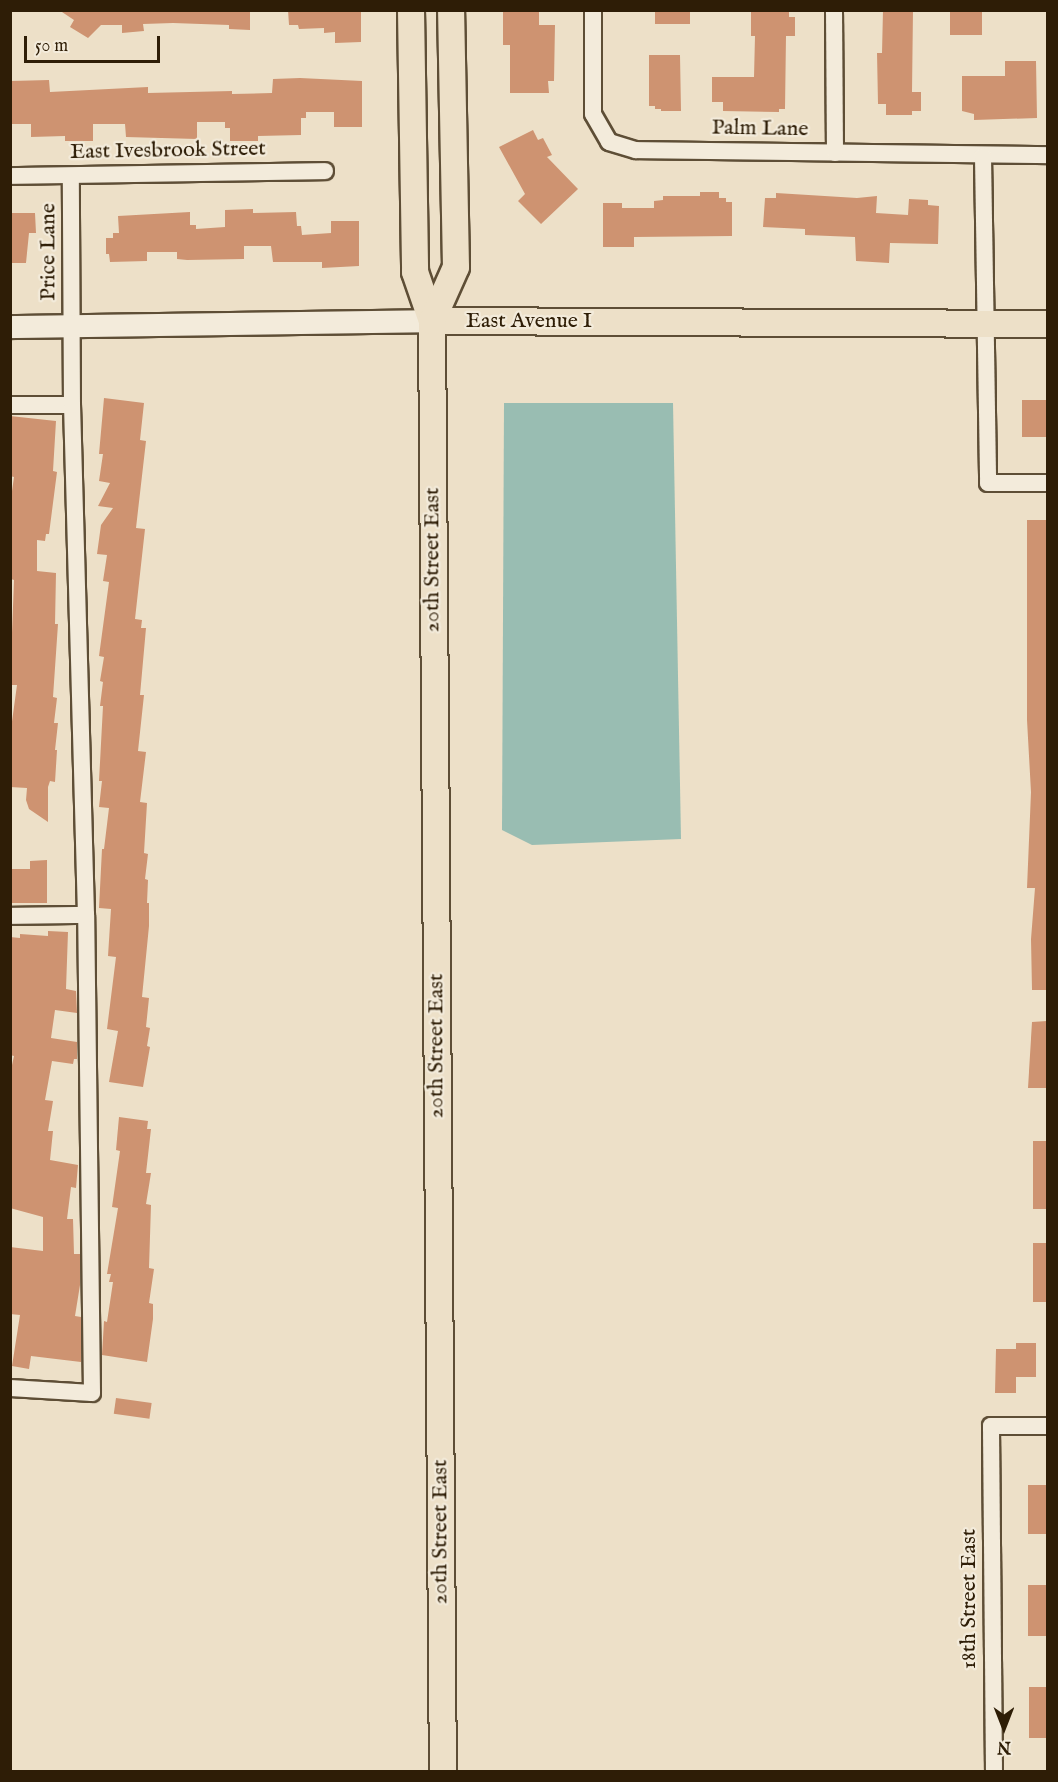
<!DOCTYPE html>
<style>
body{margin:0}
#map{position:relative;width:1058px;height:1782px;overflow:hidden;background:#ede0c8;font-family:"IM FELL English",serif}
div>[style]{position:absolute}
.water>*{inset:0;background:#99bdb2}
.building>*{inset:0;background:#ce9371;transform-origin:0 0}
.roads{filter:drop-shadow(2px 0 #5e4e36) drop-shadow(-2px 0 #5e4e36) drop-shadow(0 2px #5e4e36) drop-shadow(0 -2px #5e4e36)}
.minor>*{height:16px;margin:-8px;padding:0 8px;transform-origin:8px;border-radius:8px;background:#f3ebdb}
.secondary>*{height:22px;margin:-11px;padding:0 11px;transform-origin:11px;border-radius:11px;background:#f3ebdb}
.primary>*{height:26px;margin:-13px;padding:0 13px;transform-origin:13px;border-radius:13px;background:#ede0c8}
span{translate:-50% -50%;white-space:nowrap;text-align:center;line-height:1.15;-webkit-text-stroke:4.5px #f3ebdb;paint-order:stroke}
.street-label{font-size:22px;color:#2e1d06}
.frame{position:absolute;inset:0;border:12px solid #2e1d06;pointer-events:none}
.north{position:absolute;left:974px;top:1698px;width:60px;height:60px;-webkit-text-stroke:4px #f3ebdb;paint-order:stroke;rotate:180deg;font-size:16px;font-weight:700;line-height:24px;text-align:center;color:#2e1d06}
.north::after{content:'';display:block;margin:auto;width:21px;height:27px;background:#2e1d06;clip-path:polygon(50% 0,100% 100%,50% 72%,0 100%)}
.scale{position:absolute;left:24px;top:36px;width:136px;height:27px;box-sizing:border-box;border:3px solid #2e1d06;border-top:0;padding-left:8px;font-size:18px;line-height:21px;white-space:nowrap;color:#2e1d06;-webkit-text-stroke:4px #f3ebdb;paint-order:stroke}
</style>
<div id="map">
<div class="water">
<i style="clip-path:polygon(504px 403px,673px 403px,681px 839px,532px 845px,502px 830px)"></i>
</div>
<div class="building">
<i style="clip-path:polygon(59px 10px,250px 10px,250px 30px,229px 29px,229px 25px,173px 23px,143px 24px,144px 31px,122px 33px,122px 25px,101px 25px,88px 38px,70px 27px,74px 20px)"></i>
<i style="clip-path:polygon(288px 10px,361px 10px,361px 42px,335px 43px,335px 32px,324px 33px,324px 28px,299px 29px,298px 25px,289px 25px)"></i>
<i style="clip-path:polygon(503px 10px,539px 10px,539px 25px,555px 25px,554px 81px,548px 81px,549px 93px,510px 93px,510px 45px,503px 45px)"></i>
<i style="left:655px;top:10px;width:35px;height:14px"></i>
<i style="clip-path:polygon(751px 10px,789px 10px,789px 17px,795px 17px,795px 36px,786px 36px,785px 109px,779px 109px,779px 112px,723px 111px,723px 102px,712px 102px,712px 77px,754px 77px,755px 36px,751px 36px)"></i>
<i style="clip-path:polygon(883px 10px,913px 10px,912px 92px,921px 92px,921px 111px,912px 111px,912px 115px,886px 115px,886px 104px,878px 104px,877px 53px,882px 53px)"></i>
<i style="left:950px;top:10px;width:32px;height:25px"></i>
<i style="clip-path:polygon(649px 55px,680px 55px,681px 111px,661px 111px,661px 109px,655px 109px,655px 106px,649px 106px)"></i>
<i style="clip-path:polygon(1005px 61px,1036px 61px,1037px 118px,974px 120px,974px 114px,962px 111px,962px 76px,1005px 76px)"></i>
<i style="clip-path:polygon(300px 78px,362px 81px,362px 127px,334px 127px,334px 112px,306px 112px,306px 118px,301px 118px,301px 135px,258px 136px,258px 141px,230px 141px,230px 128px,225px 128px,225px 122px,197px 122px,197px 139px,126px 137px,125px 124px,93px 124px,93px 141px,65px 141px,65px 136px,31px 137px,31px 124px,11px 124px,11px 81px,49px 80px,50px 92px,148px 87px,148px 93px,232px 91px,232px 94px,272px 93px,273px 79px)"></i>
<i style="clip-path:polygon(533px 130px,538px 140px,543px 138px,552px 155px,547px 157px,578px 189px,541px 224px,518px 201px,525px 194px,499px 147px)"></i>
<i style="clip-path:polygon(700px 192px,719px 192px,719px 198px,726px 198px,726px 202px,732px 202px,732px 236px,634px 237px,634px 247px,603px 247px,603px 203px,622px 203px,622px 208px,654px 208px,654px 201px,663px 200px,663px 196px,700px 196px)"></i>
<i style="clip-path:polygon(776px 193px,857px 198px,877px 196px,876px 213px,908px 215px,909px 199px,928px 200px,928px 205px,939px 206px,938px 244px,890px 243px,889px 263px,856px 261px,855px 237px,805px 235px,805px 229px,763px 227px,765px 198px,776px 198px)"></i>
<i style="clip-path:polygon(253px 209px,253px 213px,296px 212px,297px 226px,301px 226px,302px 235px,331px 233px,331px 221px,359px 221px,359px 266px,322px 268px,322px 262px,273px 262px,271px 246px,244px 246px,244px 259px,187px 260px,177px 259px,177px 252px,147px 252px,147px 261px,110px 262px,109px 254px,106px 254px,106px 238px,113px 238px,113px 233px,119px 233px,118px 216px,190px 212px,190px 225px,196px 225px,196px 229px,225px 227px,225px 210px)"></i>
<i style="clip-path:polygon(10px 213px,35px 213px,36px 233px,29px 233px,26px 263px,10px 263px)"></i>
<i style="clip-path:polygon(104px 398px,144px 403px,140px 440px,146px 441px,136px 528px,145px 529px,135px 619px,142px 620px,141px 628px,146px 628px,140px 695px,144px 695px,138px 751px,146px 752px,140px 802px,147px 803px,144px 853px,148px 854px,145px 879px,148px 880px,147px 903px,149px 903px,149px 926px,142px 997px,149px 998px,146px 1027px,150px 1028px,147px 1046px,150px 1047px,143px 1087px,109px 1082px,118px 1031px,107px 1029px,116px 957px,108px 956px,111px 909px,99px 908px,102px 849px,104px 849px,109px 808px,99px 807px,102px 781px,99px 781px,103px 706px,100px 706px,103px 682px,100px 681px,104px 657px,99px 656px,109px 582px,103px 581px,107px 555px,97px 554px,101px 525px,113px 508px,98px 506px,110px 483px,99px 481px,103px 454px,99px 454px)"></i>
<i style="left:1022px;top:400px;width:25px;height:37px"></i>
<i style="clip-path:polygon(10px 416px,56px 421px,53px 471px,57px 472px,49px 534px,46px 534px,45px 541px,37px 540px,37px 571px,56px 573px,55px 624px,58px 624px,53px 697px,57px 698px,54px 723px,58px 723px,55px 750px,57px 750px,55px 782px,50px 781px,48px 787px,48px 822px,29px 809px,26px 800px,27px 788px,10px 787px,10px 736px,17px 685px,10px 685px,14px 580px,11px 579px,10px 566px,10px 505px,14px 477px,10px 476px)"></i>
<i style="clip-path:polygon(1027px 520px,1047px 520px,1047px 990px,1032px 990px,1031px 939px,1035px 888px,1027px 888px,1031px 792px,1027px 720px)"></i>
<i style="clip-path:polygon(47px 860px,47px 903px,10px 903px,10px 869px,30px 869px,30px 861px)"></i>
<i style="clip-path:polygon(48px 931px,68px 932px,66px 989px,76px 991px,77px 1013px,55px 1010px,51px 1038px,77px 1042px,77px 1059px,74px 1059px,73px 1064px,52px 1061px,45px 1100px,53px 1101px,48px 1131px,53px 1131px,50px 1160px,78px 1165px,76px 1188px,71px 1187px,67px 1219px,73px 1219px,74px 1254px,80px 1254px,80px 1285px,75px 1316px,81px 1317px,81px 1362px,31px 1356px,29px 1369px,12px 1366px,20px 1315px,10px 1314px,10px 1247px,43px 1251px,43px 1217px,10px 1208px,10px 1074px,14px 1056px,10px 1055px,10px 937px,20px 938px,20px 934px,48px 936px)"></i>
<i style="clip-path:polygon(1047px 1021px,1047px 1088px,1028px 1088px,1032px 1022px)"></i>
<i style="clip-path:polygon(119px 1117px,148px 1121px,147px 1129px,151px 1129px,146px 1173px,151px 1173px,146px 1204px,151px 1205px,149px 1268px,154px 1269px,149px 1303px,153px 1304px,153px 1319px,147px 1362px,102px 1355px,104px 1321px,107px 1322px,113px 1282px,109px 1282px,111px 1274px,107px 1274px,118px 1208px,112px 1207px,120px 1151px,116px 1150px)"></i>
<i style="left:1033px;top:1141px;width:14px;height:68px"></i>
<i style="left:1033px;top:1243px;width:14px;height:59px"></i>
<i style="clip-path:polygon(1016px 1343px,1036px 1343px,1036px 1377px,1016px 1377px,1016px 1393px,995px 1393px,996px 1349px,1016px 1349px)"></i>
<i style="left:116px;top:1398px;width:36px;height:16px;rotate:8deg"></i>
<i style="left:1028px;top:1485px;width:19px;height:49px"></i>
<i style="left:1028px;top:1585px;width:19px;height:51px"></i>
<i style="left:1029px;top:1687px;width:18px;height:51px"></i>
</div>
<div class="roads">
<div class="minor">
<i style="left:593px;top:10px;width:104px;rotate:90deg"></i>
<i style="left:593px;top:114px;width:32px;rotate:60deg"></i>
<i style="left:609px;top:142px;width:28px;rotate:17deg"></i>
<i style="left:636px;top:150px;width:412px;rotate:0.7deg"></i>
<i style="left:834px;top:10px;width:143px;rotate:89.6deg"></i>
<i style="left:983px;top:156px;width:327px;rotate:89.1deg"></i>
<i style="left:988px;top:483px;width:60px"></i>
<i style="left:10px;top:176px;width:315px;rotate:-0.9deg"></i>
<i style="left:10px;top:405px;width:62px"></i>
<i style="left:10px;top:916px;width:76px;rotate:-0.8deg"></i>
<i style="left:10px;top:1388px;width:82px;rotate:3.5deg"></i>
<i style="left:92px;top:1393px;width:478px;rotate:-90.7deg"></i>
<i style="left:86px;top:915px;width:510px;rotate:-91.57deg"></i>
<i style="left:72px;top:405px;width:229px;rotate:-90.3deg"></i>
<i style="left:994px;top:1772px;width:346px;rotate:-90.5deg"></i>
<i style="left:991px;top:1426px;width:57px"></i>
</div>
<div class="secondary">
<i style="left:10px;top:327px;width:422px;rotate:-0.8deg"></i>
</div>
<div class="primary">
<i style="left:411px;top:10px;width:262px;rotate:89.1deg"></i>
<i style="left:415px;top:272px;width:52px;rotate:70.9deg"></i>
<i style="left:432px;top:321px;width:1451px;rotate:89.57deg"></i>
<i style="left:432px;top:321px;width:616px;rotate:0.28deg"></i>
<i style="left:432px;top:321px;width:59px;rotate:-66deg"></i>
<i style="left:456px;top:267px;width:257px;rotate:-91.1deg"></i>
</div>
</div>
<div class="street-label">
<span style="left:760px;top:129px;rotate:1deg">Palm Lane</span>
<span style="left:168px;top:151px;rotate:-1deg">East Ivesbrook Street</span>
<span style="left:49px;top:252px;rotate:-90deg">Price Lane</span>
<span style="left:529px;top:322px">East Avenue I</span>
<span style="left:433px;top:560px;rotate:-90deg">20th Street East</span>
<span style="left:437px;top:1046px;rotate:-90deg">20th Street East</span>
<span style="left:441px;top:1532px;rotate:-90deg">20th Street East</span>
<span style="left:970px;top:1599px;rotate:-90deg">18th Street East</span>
</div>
<div class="frame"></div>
<div class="north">N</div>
<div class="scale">50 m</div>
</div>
